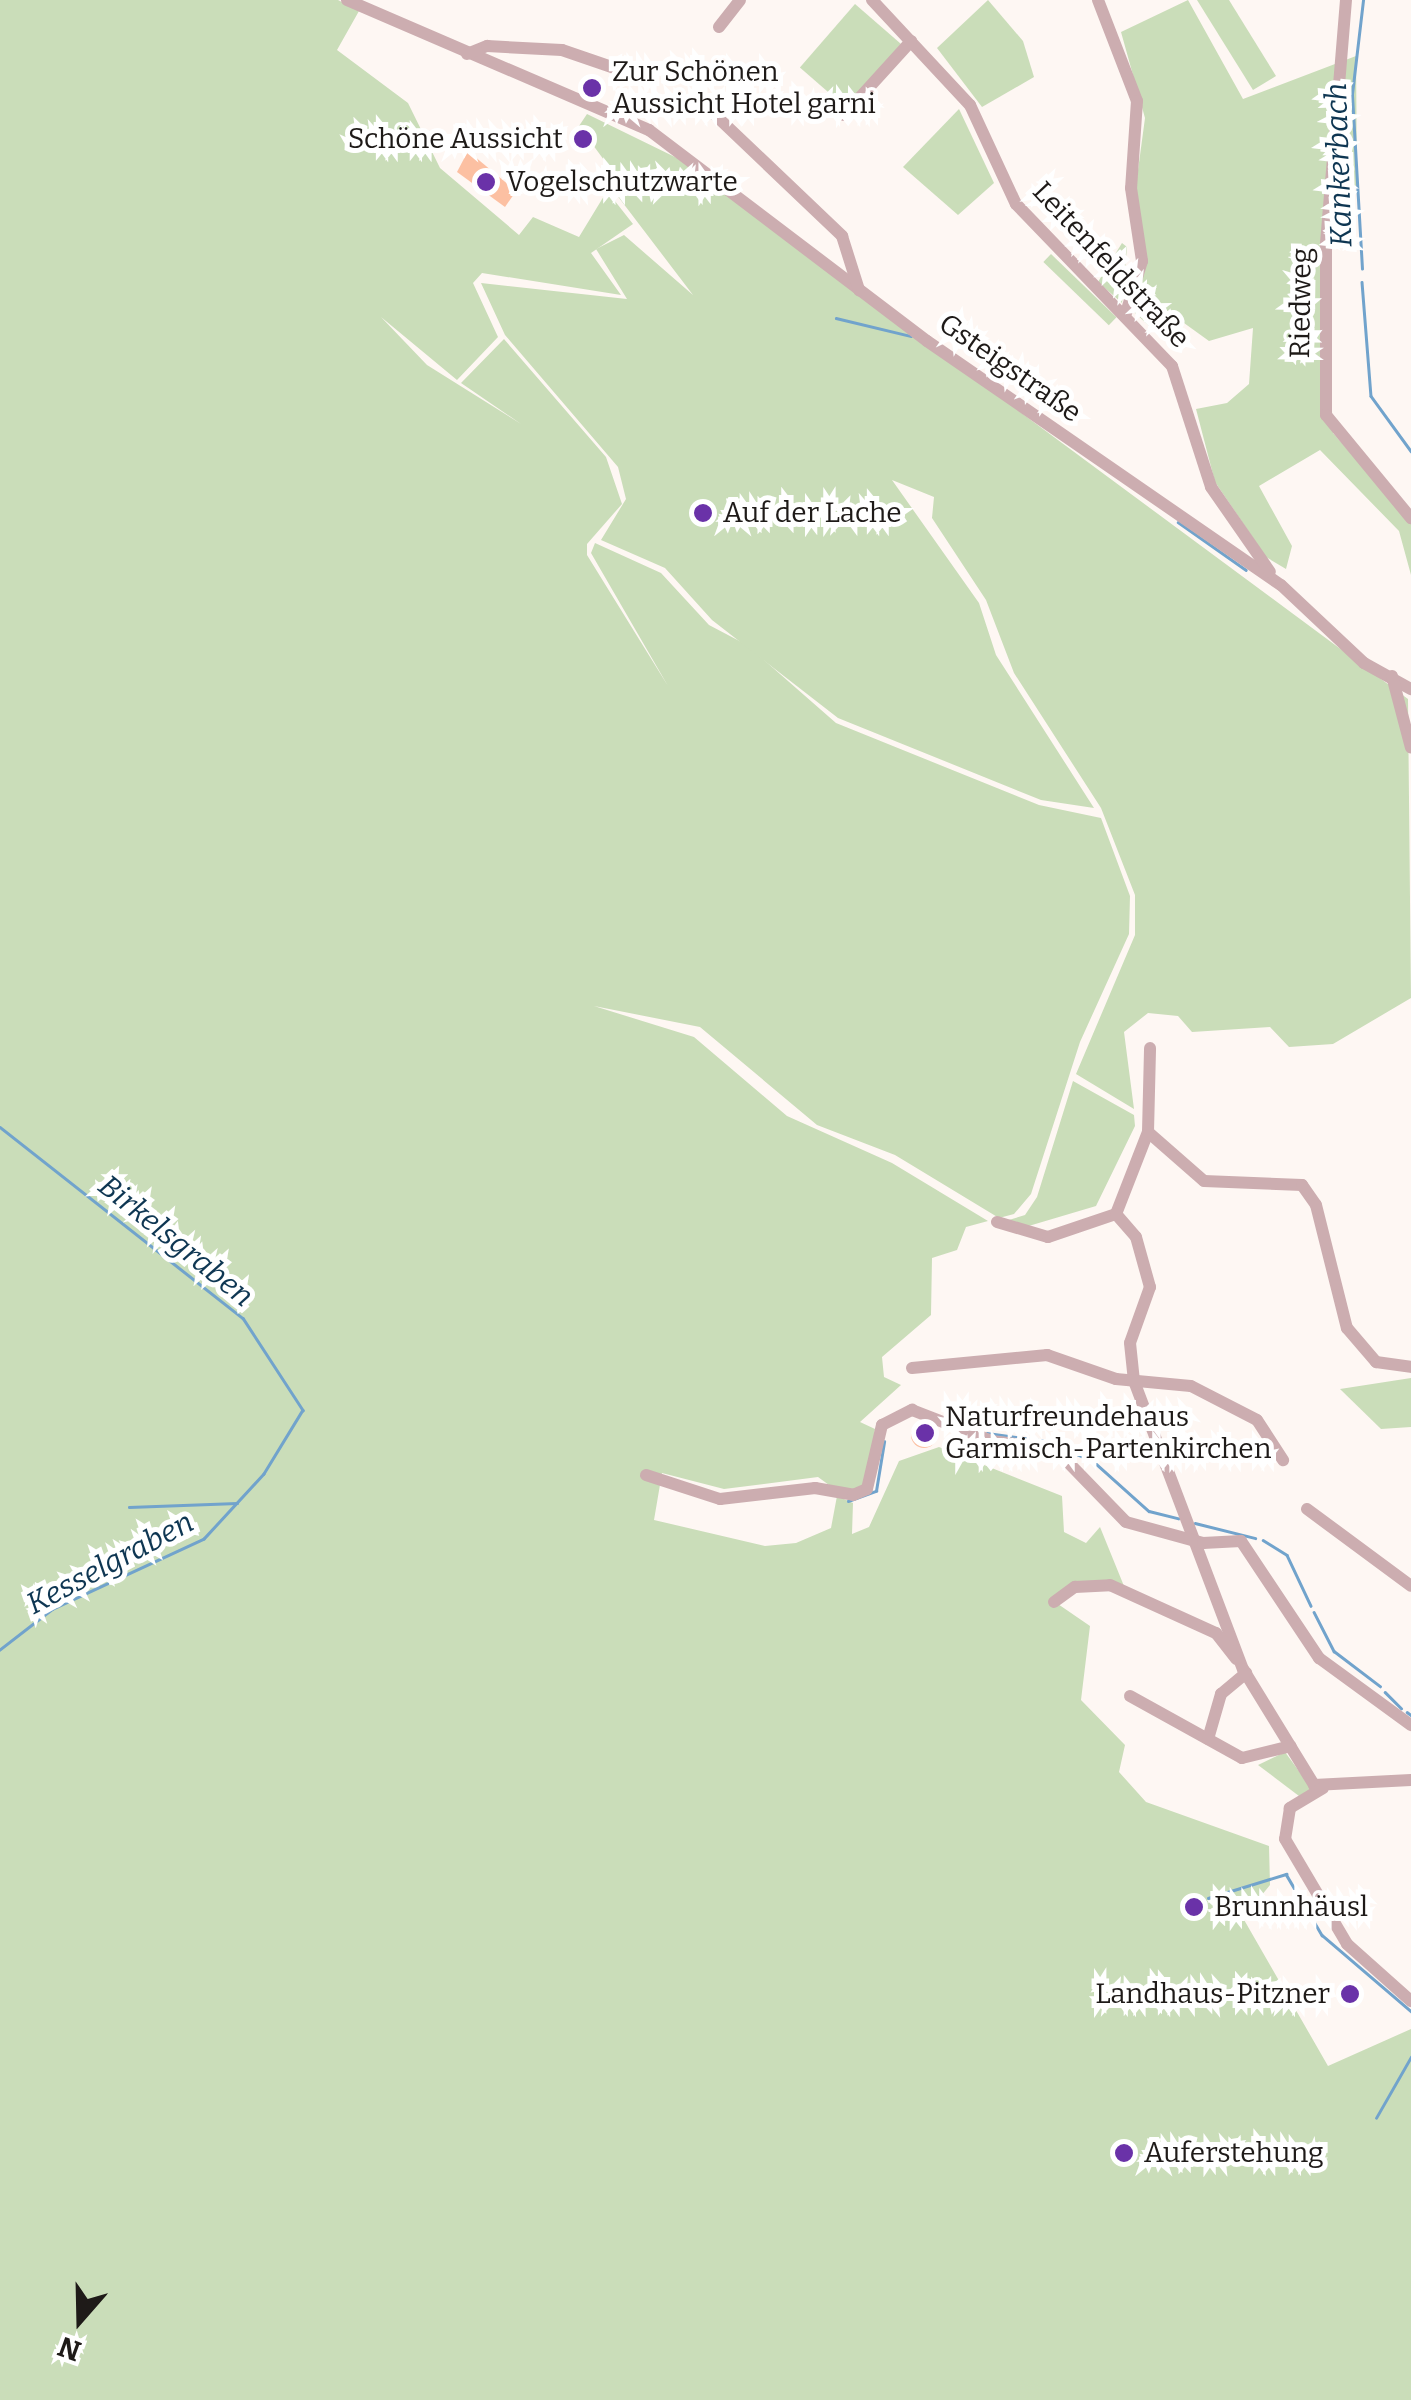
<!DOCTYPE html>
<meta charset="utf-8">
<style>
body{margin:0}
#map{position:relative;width:1411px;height:2400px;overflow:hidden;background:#fef7f3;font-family:Bitter,serif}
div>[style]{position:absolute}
.green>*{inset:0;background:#caddb9;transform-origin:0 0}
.stream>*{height:2.5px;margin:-1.25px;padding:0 1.25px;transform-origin:1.25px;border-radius:1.25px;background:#71a3cc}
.building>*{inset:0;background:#fcc0a2}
.round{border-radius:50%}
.minor>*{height:12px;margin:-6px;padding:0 6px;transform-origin:6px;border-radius:6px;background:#ccadb0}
.dots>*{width:28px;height:28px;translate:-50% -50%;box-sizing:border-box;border:5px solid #fff;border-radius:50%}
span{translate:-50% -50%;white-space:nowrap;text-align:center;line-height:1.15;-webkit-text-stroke:10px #fff;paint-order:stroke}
.poi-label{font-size:28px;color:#1e1a18}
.left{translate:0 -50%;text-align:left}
.right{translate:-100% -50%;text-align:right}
.street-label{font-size:28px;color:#1e1a18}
.water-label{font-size:30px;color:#0e3652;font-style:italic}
.north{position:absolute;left:30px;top:2270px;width:100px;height:100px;-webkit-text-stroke:8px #fff;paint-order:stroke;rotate:200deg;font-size:28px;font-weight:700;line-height:40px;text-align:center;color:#1e1a18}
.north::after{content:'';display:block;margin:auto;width:35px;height:45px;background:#1e1a18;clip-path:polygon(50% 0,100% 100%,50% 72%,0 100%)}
</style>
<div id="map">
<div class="green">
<i style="clip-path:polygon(0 0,338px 0,359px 11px,337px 50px,408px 103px,440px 168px,519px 235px,533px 217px,579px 237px,607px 191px,633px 224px,591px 253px,621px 295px,482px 273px,473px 283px,498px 337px,457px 380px,381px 317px,427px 365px,521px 424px,461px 383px,504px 339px,606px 457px,622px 504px,587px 544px,587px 555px,668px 686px,591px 553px,595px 543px,661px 573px,709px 625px,747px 645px,836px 723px,1039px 805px,1101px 818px,1130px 896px,1129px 934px,1080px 1042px,1031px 1194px,1014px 1214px,999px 1218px,895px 1155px,817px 1125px,700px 1027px,594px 1006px,694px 1037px,787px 1116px,892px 1163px,988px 1221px,966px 1227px,957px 1250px,932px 1258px,931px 1315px,882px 1357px,884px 1377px,901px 1385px,860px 1422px,875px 1429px,867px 1489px,840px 1493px,818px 1477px,724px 1489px,662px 1473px,654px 1520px,765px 1546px,796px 1543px,831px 1528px,837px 1496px,853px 1503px,852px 1534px,869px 1527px,899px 1461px,939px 1447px,1062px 1496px,1064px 1532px,1086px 1543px,1100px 1527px,1126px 1591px,1092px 1585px,1055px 1602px,1090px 1626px,1081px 1700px,1125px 1745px,1119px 1772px,1146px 1802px,1269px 1846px,1270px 1885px,1243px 1918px,1328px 2066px,1411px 2029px,1411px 2400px,0 2400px)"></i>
<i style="clip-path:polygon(988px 0,1023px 41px,1034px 77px,982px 107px,937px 48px)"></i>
<i style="clip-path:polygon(1188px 0,1243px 99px,1356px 56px,1357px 186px,1331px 181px,1324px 230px,1333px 433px,1411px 522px,1411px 575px,1399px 531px,1320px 450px,1259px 486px,1292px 546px,1286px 569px,1266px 557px,1215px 482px,1196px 409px,1227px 403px,1249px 384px,1253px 328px,1209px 341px,1184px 323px,1164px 340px,1134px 312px,1146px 261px,1136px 185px,1145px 118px,1121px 32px)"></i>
<i style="clip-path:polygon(1197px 0,1229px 0,1276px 76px,1253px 90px)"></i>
<i style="left:855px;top:4px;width:61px;height:84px;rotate:41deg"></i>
<i style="clip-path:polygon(959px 109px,994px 183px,958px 215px,903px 167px)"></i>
<i style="clip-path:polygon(587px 114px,677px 158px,1408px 699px,1411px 998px,1333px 1044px,1289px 1047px,1270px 1027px,1192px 1032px,1178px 1016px,1148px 1013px,1124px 1032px,1134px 1109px,1076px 1074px,1135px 935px,1135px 895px,1101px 808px,1014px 673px,986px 600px,932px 518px,934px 497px,892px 480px,979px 603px,996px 655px,1094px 808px,1041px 800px,838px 718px,712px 620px,665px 568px,601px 540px,626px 499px,618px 467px,505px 335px,481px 283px,627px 299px,596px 249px,624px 235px,693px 295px,610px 186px,615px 175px,579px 126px)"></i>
<i style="clip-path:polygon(1122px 243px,1127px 247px,1122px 303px,1098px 282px)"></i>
<i style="left:1051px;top:254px;width:91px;height:11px;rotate:44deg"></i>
<i style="clip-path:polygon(1073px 1081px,1134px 1115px,1135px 1126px,1096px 1206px,1012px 1231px,1002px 1222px,1025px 1215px,1037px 1197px)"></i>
<i style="clip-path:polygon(1411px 1378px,1411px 1427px,1381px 1429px,1340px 1389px)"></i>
<i style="clip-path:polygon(1285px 1752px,1312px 1789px,1299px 1796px,1258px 1765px)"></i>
</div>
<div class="stream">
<i style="left:1362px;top:269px;width:175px;rotate:-93.3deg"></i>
<i style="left:1352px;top:94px;width:95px;rotate:-83.3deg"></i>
<i style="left:1362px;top:282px;width:114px;rotate:85.5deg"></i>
<i style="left:1371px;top:396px;width:68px;rotate:54deg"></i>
<i style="left:836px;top:318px;width:77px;rotate:13.5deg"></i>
<i style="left:1178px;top:522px;width:83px;rotate:35.2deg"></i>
<i style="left:0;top:1127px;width:309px;rotate:38.2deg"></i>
<i style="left:243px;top:1318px;width:110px;rotate:56.9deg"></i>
<i style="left:303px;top:1410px;width:75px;rotate:121.4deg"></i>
<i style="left:264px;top:1474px;width:88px;rotate:132.7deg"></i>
<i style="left:204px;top:1539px;width:166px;rotate:155.1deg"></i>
<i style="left:53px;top:1609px;width:67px;rotate:142.3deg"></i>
<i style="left:987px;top:1433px;width:60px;rotate:7.7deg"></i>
<i style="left:1046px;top:1441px;width:51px;rotate:23.1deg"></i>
<i style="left:1093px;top:1461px;width:75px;rotate:41.8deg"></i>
<i style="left:1149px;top:1511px;width:30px;rotate:14deg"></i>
<i style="left:848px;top:1501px;width:30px;rotate:-20deg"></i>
<i style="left:876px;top:1491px;width:50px;rotate:-80.7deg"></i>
<i style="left:129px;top:1507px;width:108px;rotate:-2.1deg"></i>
<i style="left:1195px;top:1523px;width:62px;rotate:14deg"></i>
<i style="left:1263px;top:1540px;width:28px;rotate:32deg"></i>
<i style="left:1287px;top:1555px;width:56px;rotate:64.8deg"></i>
<i style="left:1314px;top:1612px;width:44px;rotate:62.9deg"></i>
<i style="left:1334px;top:1651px;width:58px;rotate:37.3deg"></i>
<i style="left:1385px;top:1692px;width:23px;rotate:45deg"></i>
<i style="left:1407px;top:1712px;width:5px;rotate:37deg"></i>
<i style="left:1208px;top:1898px;width:82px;rotate:-17.1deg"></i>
<i style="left:1286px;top:1874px;width:71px;rotate:59.5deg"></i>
<i style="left:1322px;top:1935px;width:117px;rotate:40.5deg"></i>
<i style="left:1376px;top:2118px;width:70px;rotate:-60.2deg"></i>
</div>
<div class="building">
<i style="clip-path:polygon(468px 151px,516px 191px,505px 207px,457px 172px)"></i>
<i class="round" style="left:911px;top:1422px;width:26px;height:26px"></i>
</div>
<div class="minor">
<i style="left:347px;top:0;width:329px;rotate:23.3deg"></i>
<i style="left:649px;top:130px;width:349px;rotate:37.2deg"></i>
<i style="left:927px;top:341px;width:430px;rotate:34.6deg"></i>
<i style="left:1281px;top:585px;width:114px;rotate:43.2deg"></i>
<i style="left:1364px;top:663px;width:54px;rotate:29deg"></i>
<i style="left:872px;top:0;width:144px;rotate:47deg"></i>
<i style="left:970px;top:105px;width:109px;rotate:65.1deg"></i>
<i style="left:1016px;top:204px;width:225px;rotate:46.1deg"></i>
<i style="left:1172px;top:366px;width:127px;rotate:72.1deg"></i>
<i style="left:1211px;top:487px;width:103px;rotate:55.2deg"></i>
<i style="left:1098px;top:0;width:108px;rotate:68.9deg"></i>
<i style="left:1137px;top:101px;width:87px;rotate:93.9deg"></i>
<i style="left:1131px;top:188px;width:74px;rotate:81.4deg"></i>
<i style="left:1142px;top:261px;width:54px;rotate:107.1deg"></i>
<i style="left:1346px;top:0;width:245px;rotate:94.7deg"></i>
<i style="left:1326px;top:244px;width:171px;rotate:90deg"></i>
<i style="left:1326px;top:415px;width:134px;rotate:50.5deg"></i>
<i style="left:719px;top:27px;width:34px;rotate:-52deg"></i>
<i style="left:467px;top:54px;width:22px;rotate:-22deg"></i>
<i style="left:487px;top:46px;width:75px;rotate:3.1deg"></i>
<i style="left:562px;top:50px;width:74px;rotate:18.9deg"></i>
<i style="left:712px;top:112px;width:180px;rotate:43.6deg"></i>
<i style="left:842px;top:236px;width:57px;rotate:72.5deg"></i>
<i style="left:844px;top:115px;width:100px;rotate:-47.8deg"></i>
<i style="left:1392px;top:676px;width:74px;rotate:75.2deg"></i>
<i style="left:1148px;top:1132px;width:74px;rotate:41.2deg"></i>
<i style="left:1204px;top:1181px;width:98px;rotate:2.3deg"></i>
<i style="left:1302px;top:1185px;width:24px;rotate:55deg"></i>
<i style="left:1316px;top:1205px;width:127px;rotate:75.9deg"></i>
<i style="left:1347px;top:1328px;width:45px;rotate:49.5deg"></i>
<i style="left:1376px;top:1362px;width:35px;rotate:8deg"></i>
<i style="left:1116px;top:1214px;width:88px;rotate:-68.7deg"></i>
<i style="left:1148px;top:1132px;width:84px;rotate:-88.6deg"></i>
<i style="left:997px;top:1222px;width:53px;rotate:16.4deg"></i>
<i style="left:1048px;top:1237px;width:72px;rotate:-18.7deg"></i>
<i style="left:1116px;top:1214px;width:30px;rotate:49deg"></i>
<i style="left:1136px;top:1237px;width:52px;rotate:74.4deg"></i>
<i style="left:1150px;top:1287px;width:59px;rotate:109.7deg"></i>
<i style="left:1130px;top:1343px;width:38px;rotate:84deg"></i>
<i style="left:1134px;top:1381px;width:308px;rotate:69.3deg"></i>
<i style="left:1243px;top:1669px;width:136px;rotate:58.5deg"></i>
<i style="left:1314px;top:1785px;width:97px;rotate:-3deg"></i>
<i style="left:912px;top:1368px;width:136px;rotate:-5.5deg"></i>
<i style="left:1047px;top:1355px;width:73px;rotate:19.2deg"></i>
<i style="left:1116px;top:1379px;width:75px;rotate:5.3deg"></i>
<i style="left:1191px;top:1386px;width:74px;rotate:27.3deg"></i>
<i style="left:1257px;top:1420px;width:48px;rotate:57deg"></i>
<i style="left:646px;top:1475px;width:78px;rotate:18deg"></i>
<i style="left:720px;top:1499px;width:96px;rotate:-6.6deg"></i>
<i style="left:815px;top:1488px;width:39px;rotate:10deg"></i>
<i style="left:853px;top:1495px;width:15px;rotate:-23deg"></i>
<i style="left:867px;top:1489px;width:66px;rotate:-76.8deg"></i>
<i style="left:882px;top:1425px;width:34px;rotate:-27deg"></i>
<i style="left:912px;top:1410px;width:86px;rotate:21.2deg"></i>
<i style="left:992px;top:1441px;width:49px;rotate:7deg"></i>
<i style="left:1041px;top:1447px;width:22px;rotate:22deg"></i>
<i style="left:1061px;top:1455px;width:93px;rotate:45.9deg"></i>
<i style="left:1126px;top:1522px;width:80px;rotate:15.3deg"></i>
<i style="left:1203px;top:1543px;width:38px;rotate:-3deg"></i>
<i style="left:1241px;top:1541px;width:141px;rotate:56.3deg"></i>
<i style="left:1319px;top:1658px;width:114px;rotate:36.1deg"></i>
<i style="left:1307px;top:1509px;width:129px;rotate:36.5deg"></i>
<i style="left:1054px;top:1602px;width:26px;rotate:-36deg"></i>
<i style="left:1075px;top:1587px;width:35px;rotate:-3deg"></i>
<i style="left:1110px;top:1585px;width:116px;rotate:24.4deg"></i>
<i style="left:1216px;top:1633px;width:33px;rotate:52deg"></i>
<i style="left:1130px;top:1696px;width:128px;rotate:29deg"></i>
<i style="left:1242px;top:1758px;width:50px;rotate:-13.8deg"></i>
<i style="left:1208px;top:1739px;width:47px;rotate:-73.9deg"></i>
<i style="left:1221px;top:1694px;width:33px;rotate:-40deg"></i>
<i style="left:1323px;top:1788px;width:39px;rotate:149deg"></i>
<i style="left:1290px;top:1808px;width:31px;rotate:99deg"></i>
<i style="left:1285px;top:1839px;width:122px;rotate:59.4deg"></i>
<i style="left:1347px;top:1944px;width:86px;rotate:41.7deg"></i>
</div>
<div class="dots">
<i style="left:592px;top:88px;background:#6a32a8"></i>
<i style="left:583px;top:139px;background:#6a32a8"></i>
<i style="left:486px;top:182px;background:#6a32a8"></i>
<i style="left:703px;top:513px;background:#6a32a8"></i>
<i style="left:925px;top:1433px;background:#6a32a8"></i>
<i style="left:1194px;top:1907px;background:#6a32a8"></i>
<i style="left:1350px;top:1994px;background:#6a32a8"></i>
<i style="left:1124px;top:2153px;background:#6a32a8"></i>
</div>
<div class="poi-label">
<span class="left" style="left:612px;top:88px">Zur Schönen<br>Aussicht Hotel garni</span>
<span class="right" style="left:563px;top:139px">Schöne Aussicht</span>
<span class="left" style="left:506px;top:182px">Vogelschutzwarte</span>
<span class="left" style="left:723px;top:513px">Auf der Lache</span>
<span class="left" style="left:945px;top:1433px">Naturfreundehaus<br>Garmisch-Partenkirchen</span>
<span class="left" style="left:1214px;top:1907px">Brunnhäusl</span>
<span class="right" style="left:1330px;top:1994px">Landhaus-Pitzner</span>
<span class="left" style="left:1144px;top:2153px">Auferstehung</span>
</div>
<div class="street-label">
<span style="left:1111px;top:265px;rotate:47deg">Leitenfeldstraße</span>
<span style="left:1301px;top:303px;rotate:-89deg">Riedweg</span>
<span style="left:1010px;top:368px;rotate:35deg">Gsteigstraße</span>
</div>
<div class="water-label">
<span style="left:1339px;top:165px;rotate:-92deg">Kankerbach</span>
<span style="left:176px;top:1241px;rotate:39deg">Birkelsgraben</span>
<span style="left:110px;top:1563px;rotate:-28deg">Kesselgraben</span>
</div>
<div class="north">N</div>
</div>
